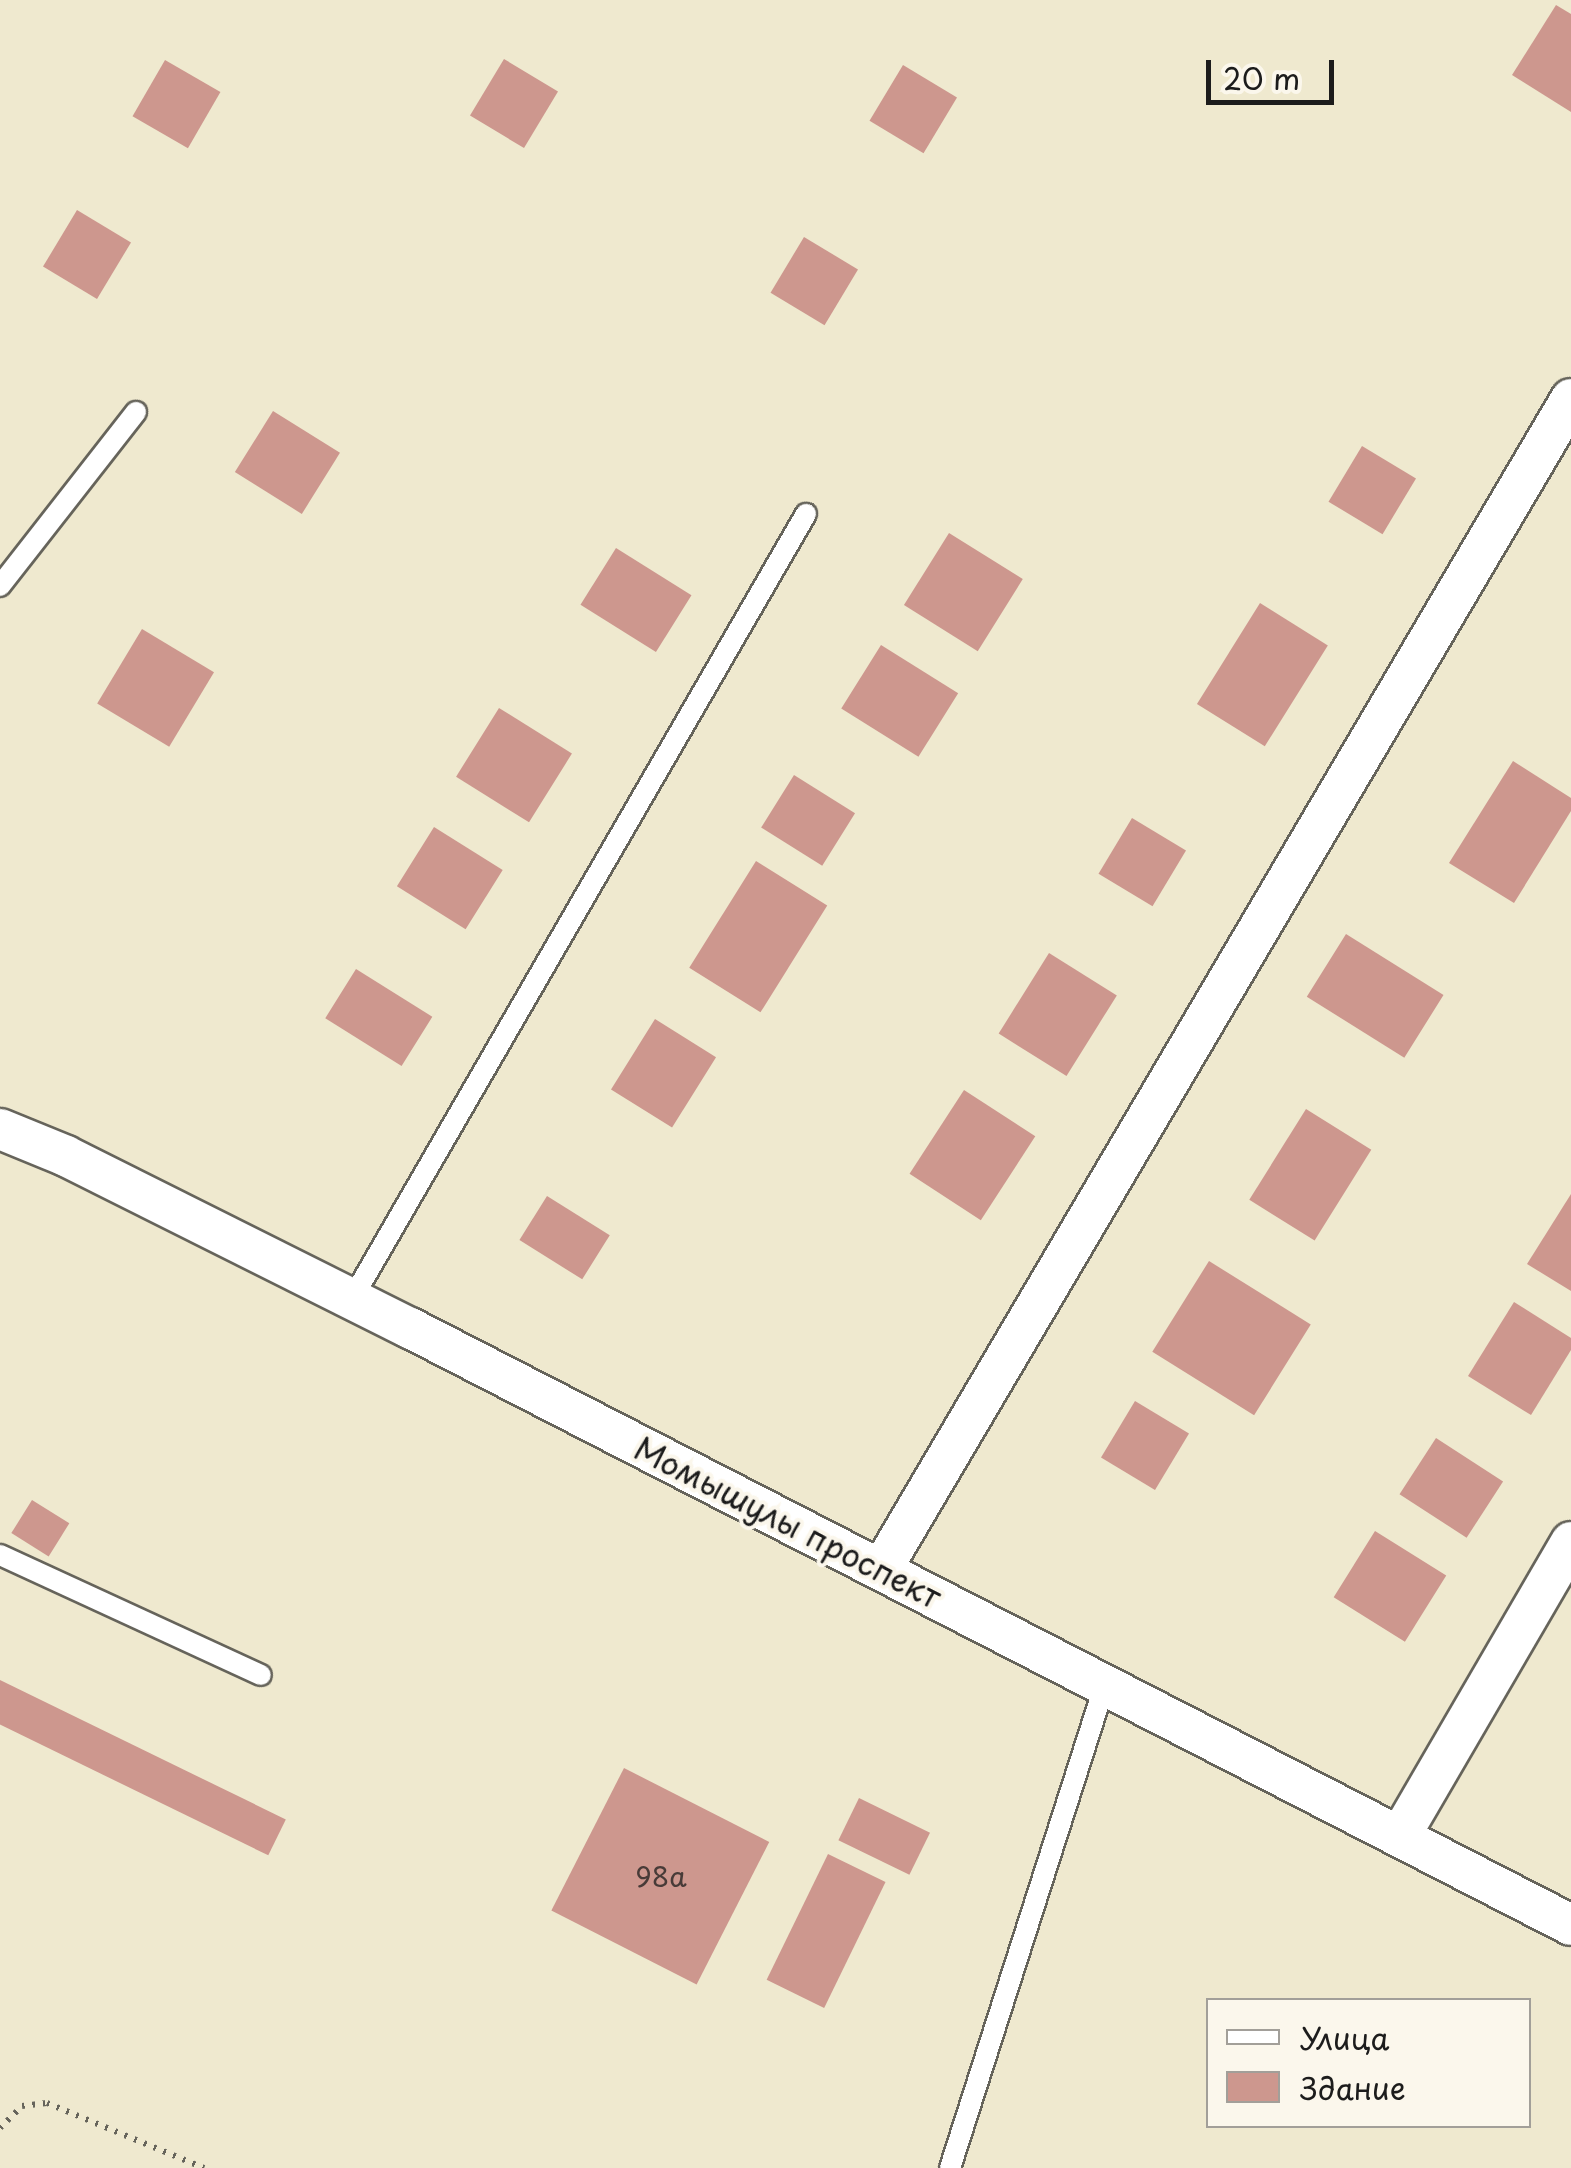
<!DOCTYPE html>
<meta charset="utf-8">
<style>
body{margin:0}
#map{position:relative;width:1571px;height:2168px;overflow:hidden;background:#efe9cf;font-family:"Playpen Sans",sans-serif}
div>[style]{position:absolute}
.building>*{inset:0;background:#cd978e;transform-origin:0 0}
.path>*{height:6px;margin-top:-3px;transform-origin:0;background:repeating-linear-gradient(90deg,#66645b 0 2.5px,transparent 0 10.5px)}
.roads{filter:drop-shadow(2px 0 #66645b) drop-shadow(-2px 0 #66645b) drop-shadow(0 2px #66645b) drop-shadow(0 -2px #66645b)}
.lane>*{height:20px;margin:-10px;padding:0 10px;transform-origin:10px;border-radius:10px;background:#fff}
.street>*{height:40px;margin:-20px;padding:0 20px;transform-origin:20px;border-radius:20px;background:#fff}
span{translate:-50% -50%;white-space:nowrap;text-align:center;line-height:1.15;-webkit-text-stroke:8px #fbf7ec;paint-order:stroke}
.number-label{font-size:28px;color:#483b38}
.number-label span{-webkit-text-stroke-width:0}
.street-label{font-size:32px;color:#1c1c1c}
.legend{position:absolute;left:1206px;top:1998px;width:325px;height:130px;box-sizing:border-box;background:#fbf7ec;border:2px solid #a29f99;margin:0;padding:12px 18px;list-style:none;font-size:30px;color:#1c1c1c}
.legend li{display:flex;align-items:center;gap:20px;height:50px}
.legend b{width:50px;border:2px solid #a29f99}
.scale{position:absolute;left:1206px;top:60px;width:128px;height:45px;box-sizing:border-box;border:5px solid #1c1c1c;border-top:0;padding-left:12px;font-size:30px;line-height:35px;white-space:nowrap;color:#1c1c1c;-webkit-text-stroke:8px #fbf7ec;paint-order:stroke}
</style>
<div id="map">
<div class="building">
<i style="clip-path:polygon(1556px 5px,1571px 14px,1571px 112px,1512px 75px)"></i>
<i style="left:504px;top:59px;width:63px;height:66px;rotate:31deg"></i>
<i style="left:165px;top:60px;width:64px;height:65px;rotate:30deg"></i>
<i style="left:903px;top:65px;width:63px;height:65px;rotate:31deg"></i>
<i style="left:77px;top:210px;width:63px;height:66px;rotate:31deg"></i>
<i style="left:804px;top:237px;width:63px;height:65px;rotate:31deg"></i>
<i style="left:273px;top:411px;width:79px;height:72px;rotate:32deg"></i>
<i style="left:1362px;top:446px;width:63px;height:65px;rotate:31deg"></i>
<i style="left:949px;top:533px;width:87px;height:85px;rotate:32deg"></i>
<i style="left:616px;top:548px;width:89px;height:67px;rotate:32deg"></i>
<i style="left:1260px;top:603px;width:80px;height:119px;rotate:32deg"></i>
<i style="left:142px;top:629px;width:84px;height:87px;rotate:31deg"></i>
<i style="left:881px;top:645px;width:91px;height:75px;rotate:32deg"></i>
<i style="left:499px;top:708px;width:86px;height:81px;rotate:32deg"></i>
<i style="clip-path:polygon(1513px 761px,1571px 798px,1571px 811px,1514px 903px,1449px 863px)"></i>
<i style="left:794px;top:775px;width:72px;height:62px;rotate:32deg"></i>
<i style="left:1132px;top:818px;width:63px;height:65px;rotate:31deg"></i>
<i style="left:434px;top:827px;width:81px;height:70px;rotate:32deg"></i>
<i style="left:756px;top:861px;width:84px;height:126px;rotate:32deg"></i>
<i style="left:1346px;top:934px;width:115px;height:74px;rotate:32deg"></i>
<i style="left:1049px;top:953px;width:80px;height:95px;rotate:32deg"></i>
<i style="left:356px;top:969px;width:90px;height:58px;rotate:32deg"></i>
<i style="left:655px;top:1019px;width:72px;height:83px;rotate:32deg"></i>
<i style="left:964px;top:1090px;width:85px;height:100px;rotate:33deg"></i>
<i style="left:1306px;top:1109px;width:77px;height:107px;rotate:32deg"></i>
<i style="clip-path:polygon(1571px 1194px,1571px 1291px,1527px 1264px)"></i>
<i style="left:547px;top:1196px;width:74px;height:52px;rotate:32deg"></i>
<i style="left:1209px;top:1261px;width:120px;height:107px;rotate:32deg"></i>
<i style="clip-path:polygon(1514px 1302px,1571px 1338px,1571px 1350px,1531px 1415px,1468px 1376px)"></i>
<i style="left:1135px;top:1401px;width:63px;height:66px;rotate:31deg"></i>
<i style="left:1436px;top:1438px;width:80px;height:67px;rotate:33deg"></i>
<i style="left:32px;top:1500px;width:44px;height:39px;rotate:32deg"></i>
<i style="left:1375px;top:1531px;width:84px;height:78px;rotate:32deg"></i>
<i style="left:0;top:1680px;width:318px;height:40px;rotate:26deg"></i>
<i style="left:624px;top:1768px;width:163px;height:160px;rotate:27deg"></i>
<i style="left:859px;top:1798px;width:79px;height:47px;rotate:26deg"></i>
<i style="left:828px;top:1854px;width:64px;height:140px;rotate:26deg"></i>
</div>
<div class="path">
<i style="left:0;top:2128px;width:31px;rotate:-45deg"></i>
<i style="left:22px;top:2106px;width:25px;rotate:-7deg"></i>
<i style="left:47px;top:2103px;width:170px;rotate:22.5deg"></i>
</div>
<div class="roads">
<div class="lane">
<i style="left:0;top:586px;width:221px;rotate:-52deg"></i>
<i style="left:352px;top:1299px;width:907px;rotate:-59.96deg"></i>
<i style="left:0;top:1555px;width:287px;rotate:24.7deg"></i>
<i style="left:950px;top:2168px;width:508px;rotate:-72.24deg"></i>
</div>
<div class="street">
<i style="left:0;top:1129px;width:71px;rotate:22.2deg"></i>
<i style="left:66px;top:1156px;width:385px;rotate:26.6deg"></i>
<i style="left:410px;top:1328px;width:1305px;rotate:27.21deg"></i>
<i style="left:881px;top:1570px;width:1359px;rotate:-59.49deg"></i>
<i style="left:1400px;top:1836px;width:340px;rotate:-59.8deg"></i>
</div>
</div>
<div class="number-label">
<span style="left:661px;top:1876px">98а</span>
</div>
<div class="street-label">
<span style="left:788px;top:1522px;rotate:27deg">Момышулы проспект</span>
</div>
<ul class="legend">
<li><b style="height:12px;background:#fff"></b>Улица</li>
<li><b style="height:28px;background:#cd978e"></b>Здание</li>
</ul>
<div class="scale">20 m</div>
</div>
